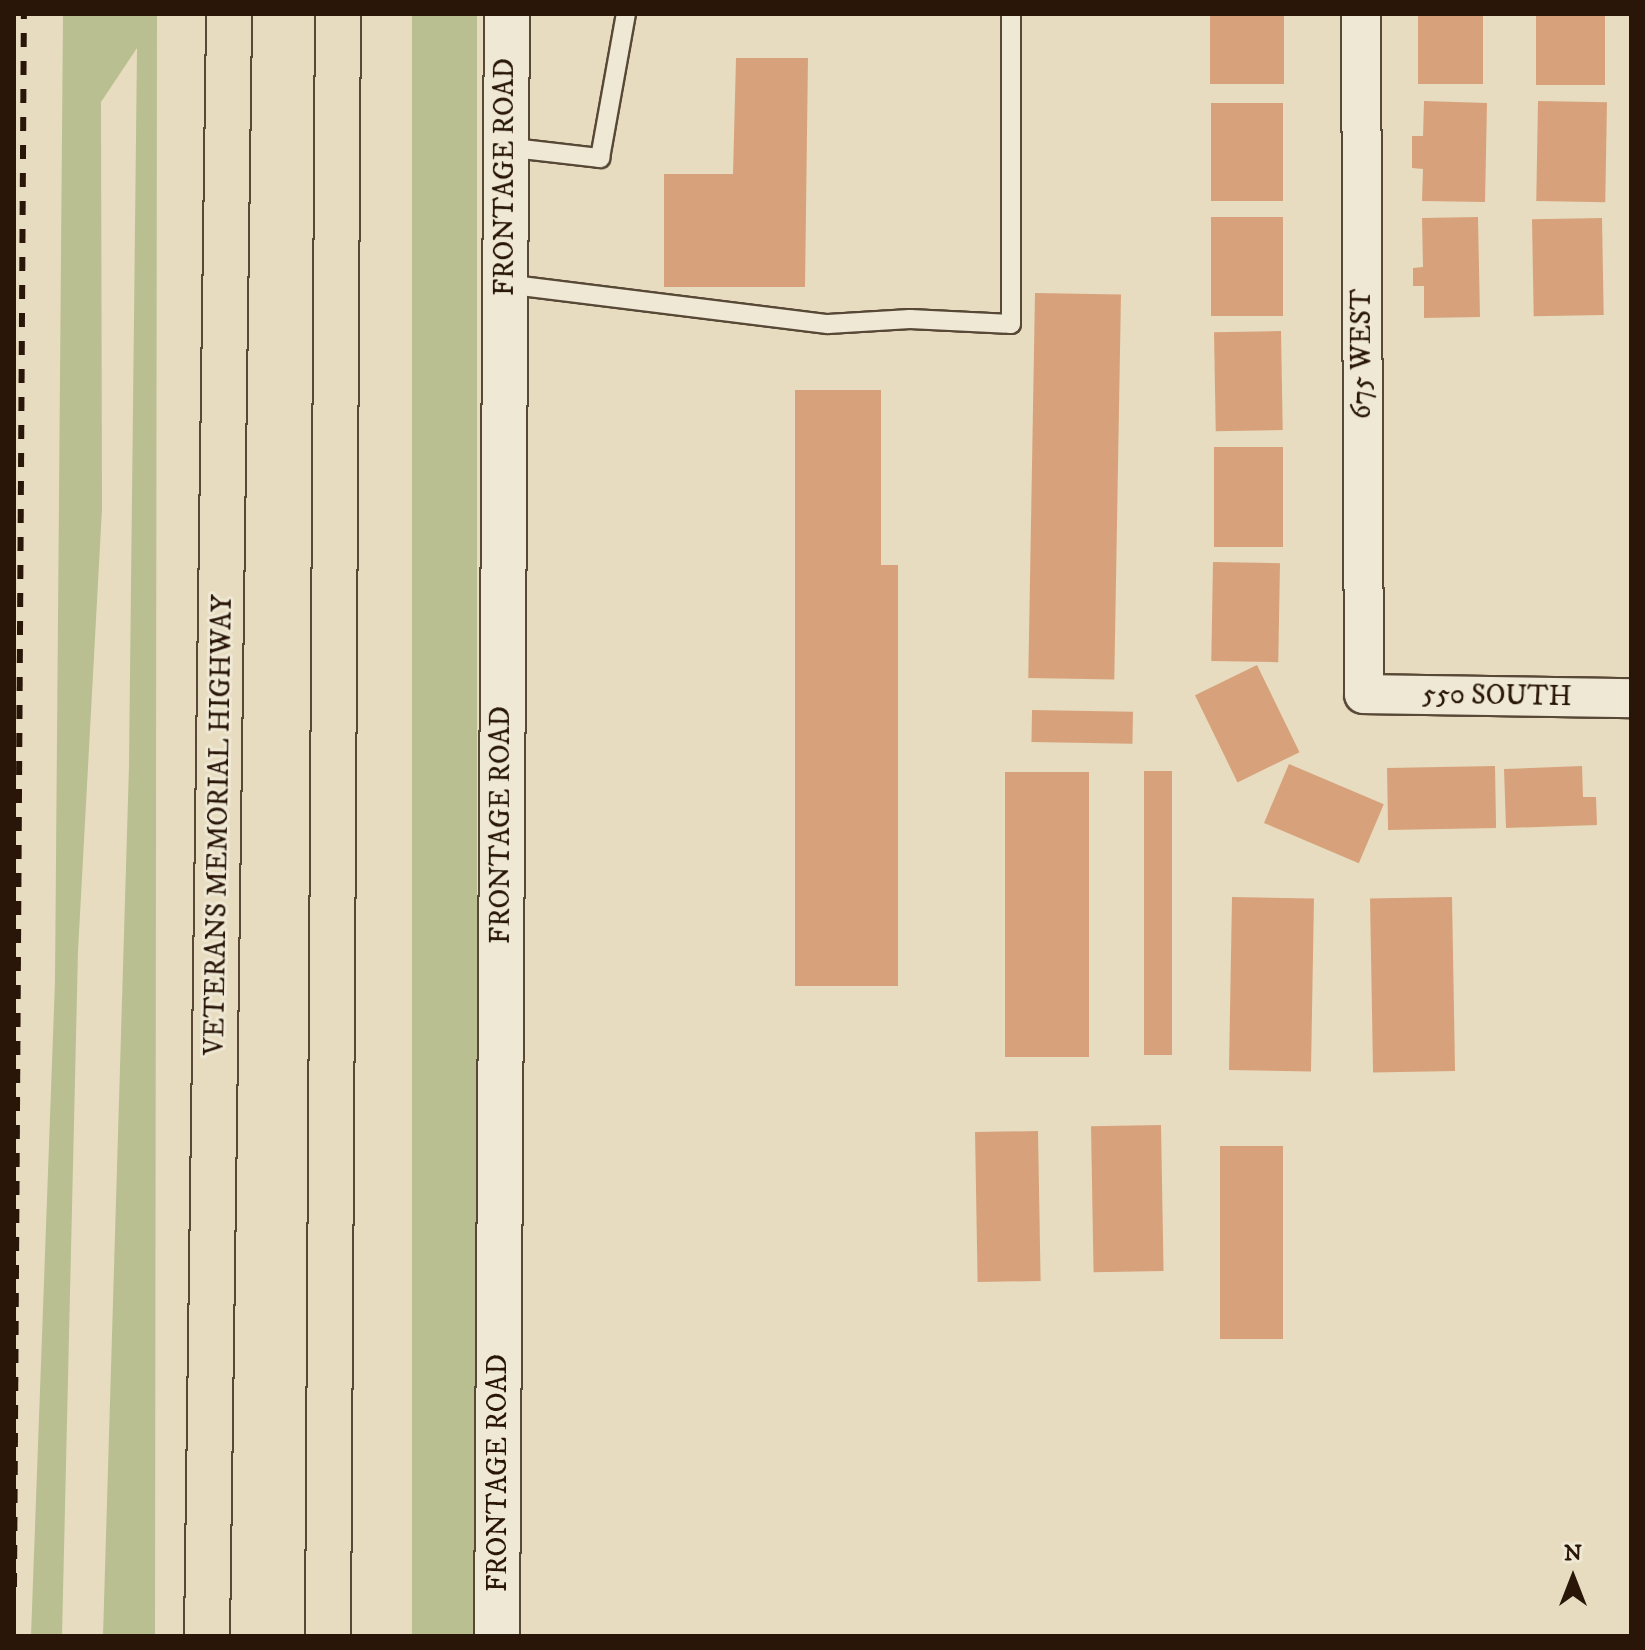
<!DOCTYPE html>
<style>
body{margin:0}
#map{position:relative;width:1645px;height:1650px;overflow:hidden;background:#e7dcbf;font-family:"IM FELL DW Pica",serif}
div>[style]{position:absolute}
.green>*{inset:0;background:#b9bf90;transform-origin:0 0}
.building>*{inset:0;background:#d7a27b;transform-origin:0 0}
.roads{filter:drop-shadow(2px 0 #584836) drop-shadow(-2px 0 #584836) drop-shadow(0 2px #584836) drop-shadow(0 -2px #584836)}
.lane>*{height:18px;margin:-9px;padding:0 9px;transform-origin:9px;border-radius:9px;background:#efe8d5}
.street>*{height:38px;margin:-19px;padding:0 19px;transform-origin:19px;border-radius:19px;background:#efe8d5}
.secondary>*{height:44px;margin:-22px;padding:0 22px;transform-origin:22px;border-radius:22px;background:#efe8d5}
.highway>*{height:44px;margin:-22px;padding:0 22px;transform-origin:22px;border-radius:22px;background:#e7dcbf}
.rail>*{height:6px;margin-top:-3px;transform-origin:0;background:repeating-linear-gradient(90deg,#291609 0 14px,transparent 0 28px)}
span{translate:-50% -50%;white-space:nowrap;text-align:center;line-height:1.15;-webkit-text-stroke:6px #efe8d5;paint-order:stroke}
.street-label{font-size:28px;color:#291609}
.frame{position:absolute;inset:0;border:16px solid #291609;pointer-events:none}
.north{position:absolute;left:1533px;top:1538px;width:80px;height:80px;-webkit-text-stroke:6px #efe8d5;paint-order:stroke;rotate:0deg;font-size:22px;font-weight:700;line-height:32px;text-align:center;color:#291609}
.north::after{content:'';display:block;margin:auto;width:28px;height:36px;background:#291609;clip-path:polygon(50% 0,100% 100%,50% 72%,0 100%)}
</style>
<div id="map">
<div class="green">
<i style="clip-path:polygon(63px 14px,157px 14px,155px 1636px,103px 1636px,129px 766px,137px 48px,101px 102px,102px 509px,78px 951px,62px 1636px,31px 1636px,55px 981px)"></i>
<i style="left:412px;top:14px;width:65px;height:1622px"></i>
</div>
<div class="building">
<i style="left:1210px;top:14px;width:74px;height:70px"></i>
<i style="left:1418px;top:14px;width:65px;height:70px"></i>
<i style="left:1536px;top:14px;width:69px;height:71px"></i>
<i style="clip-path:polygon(736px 58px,808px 58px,805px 287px,664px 287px,664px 174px,733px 174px)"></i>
<i style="clip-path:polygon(1424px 101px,1487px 103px,1485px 202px,1422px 201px,1423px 169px,1412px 168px,1412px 136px,1423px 136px)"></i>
<i style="left:1538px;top:101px;width:69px;height:100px;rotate:1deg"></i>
<i style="left:1211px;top:103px;width:72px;height:98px"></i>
<i style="left:1283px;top:217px;width:99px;height:72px;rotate:90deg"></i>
<i style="clip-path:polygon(1478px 217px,1480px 317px,1424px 318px,1424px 286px,1413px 286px,1413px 268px,1423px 267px,1422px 218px)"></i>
<i style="left:1602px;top:218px;width:97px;height:70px;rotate:89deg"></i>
<i style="left:1035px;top:293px;width:86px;height:385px;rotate:1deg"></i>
<i style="left:1281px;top:331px;width:99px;height:67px;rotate:89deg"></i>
<i style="clip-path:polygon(795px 390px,881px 390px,881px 565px,898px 565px,898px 986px,795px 986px)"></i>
<i style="left:1214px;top:447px;width:69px;height:100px"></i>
<i style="left:1213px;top:562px;width:67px;height:99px;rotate:1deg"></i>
<i style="left:1257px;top:665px;width:97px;height:69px;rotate:64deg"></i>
<i style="left:1032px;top:710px;width:101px;height:32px;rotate:1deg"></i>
<i style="left:1289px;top:764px;width:103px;height:64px;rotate:23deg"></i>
<i style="left:1495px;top:766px;width:62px;height:108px;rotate:89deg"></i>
<i style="clip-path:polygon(1582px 766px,1583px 797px,1596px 797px,1597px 825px,1506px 828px,1504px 769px)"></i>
<i style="left:1144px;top:771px;width:28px;height:284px"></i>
<i style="left:1005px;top:772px;width:84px;height:285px"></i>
<i style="left:1232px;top:897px;width:82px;height:173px;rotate:1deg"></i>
<i style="left:1452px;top:897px;width:174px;height:82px;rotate:89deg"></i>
<i style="left:1161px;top:1125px;width:146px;height:70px;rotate:89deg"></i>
<i style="left:1038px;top:1131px;width:150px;height:63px;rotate:89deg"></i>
<i style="left:1220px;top:1146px;width:63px;height:193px"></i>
</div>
<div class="roads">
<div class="lane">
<i style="left:505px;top:147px;width:96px;rotate:6.6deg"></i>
<i style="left:600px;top:158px;width:146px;rotate:-79.8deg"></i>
<i style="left:505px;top:284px;width:325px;rotate:7.1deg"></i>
<i style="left:828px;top:324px;width:82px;rotate:-3.5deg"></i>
<i style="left:910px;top:319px;width:101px;rotate:2.8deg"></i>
<i style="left:1011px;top:324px;width:310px;rotate:-90deg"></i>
</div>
<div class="street">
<i style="left:1361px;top:14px;width:680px;rotate:89.75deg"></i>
<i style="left:1364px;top:694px;width:267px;rotate:0.9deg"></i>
</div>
<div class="secondary">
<i style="left:497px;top:1636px;width:1622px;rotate:-89.65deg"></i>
</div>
<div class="highway">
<i style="left:207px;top:1636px;width:1622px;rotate:-89.22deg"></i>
<i style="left:328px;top:1636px;width:1622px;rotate:-89.65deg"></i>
</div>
</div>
<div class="rail">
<i style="left:14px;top:1587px;width:1573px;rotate:-89.64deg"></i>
</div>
<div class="street-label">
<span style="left:505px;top:177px;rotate:-90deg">FRONTAGE ROAD</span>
<span style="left:1362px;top:354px;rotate:-90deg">675 WEST</span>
<span style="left:1497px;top:696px;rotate:1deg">550 SOUTH</span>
<span style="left:219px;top:825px;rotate:-89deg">VETERANS MEMORIAL HIGHWAY</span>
<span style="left:501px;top:825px;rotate:-90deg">FRONTAGE ROAD</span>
<span style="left:498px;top:1473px;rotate:-90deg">FRONTAGE ROAD</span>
</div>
<div class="frame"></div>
<div class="north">N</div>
</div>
